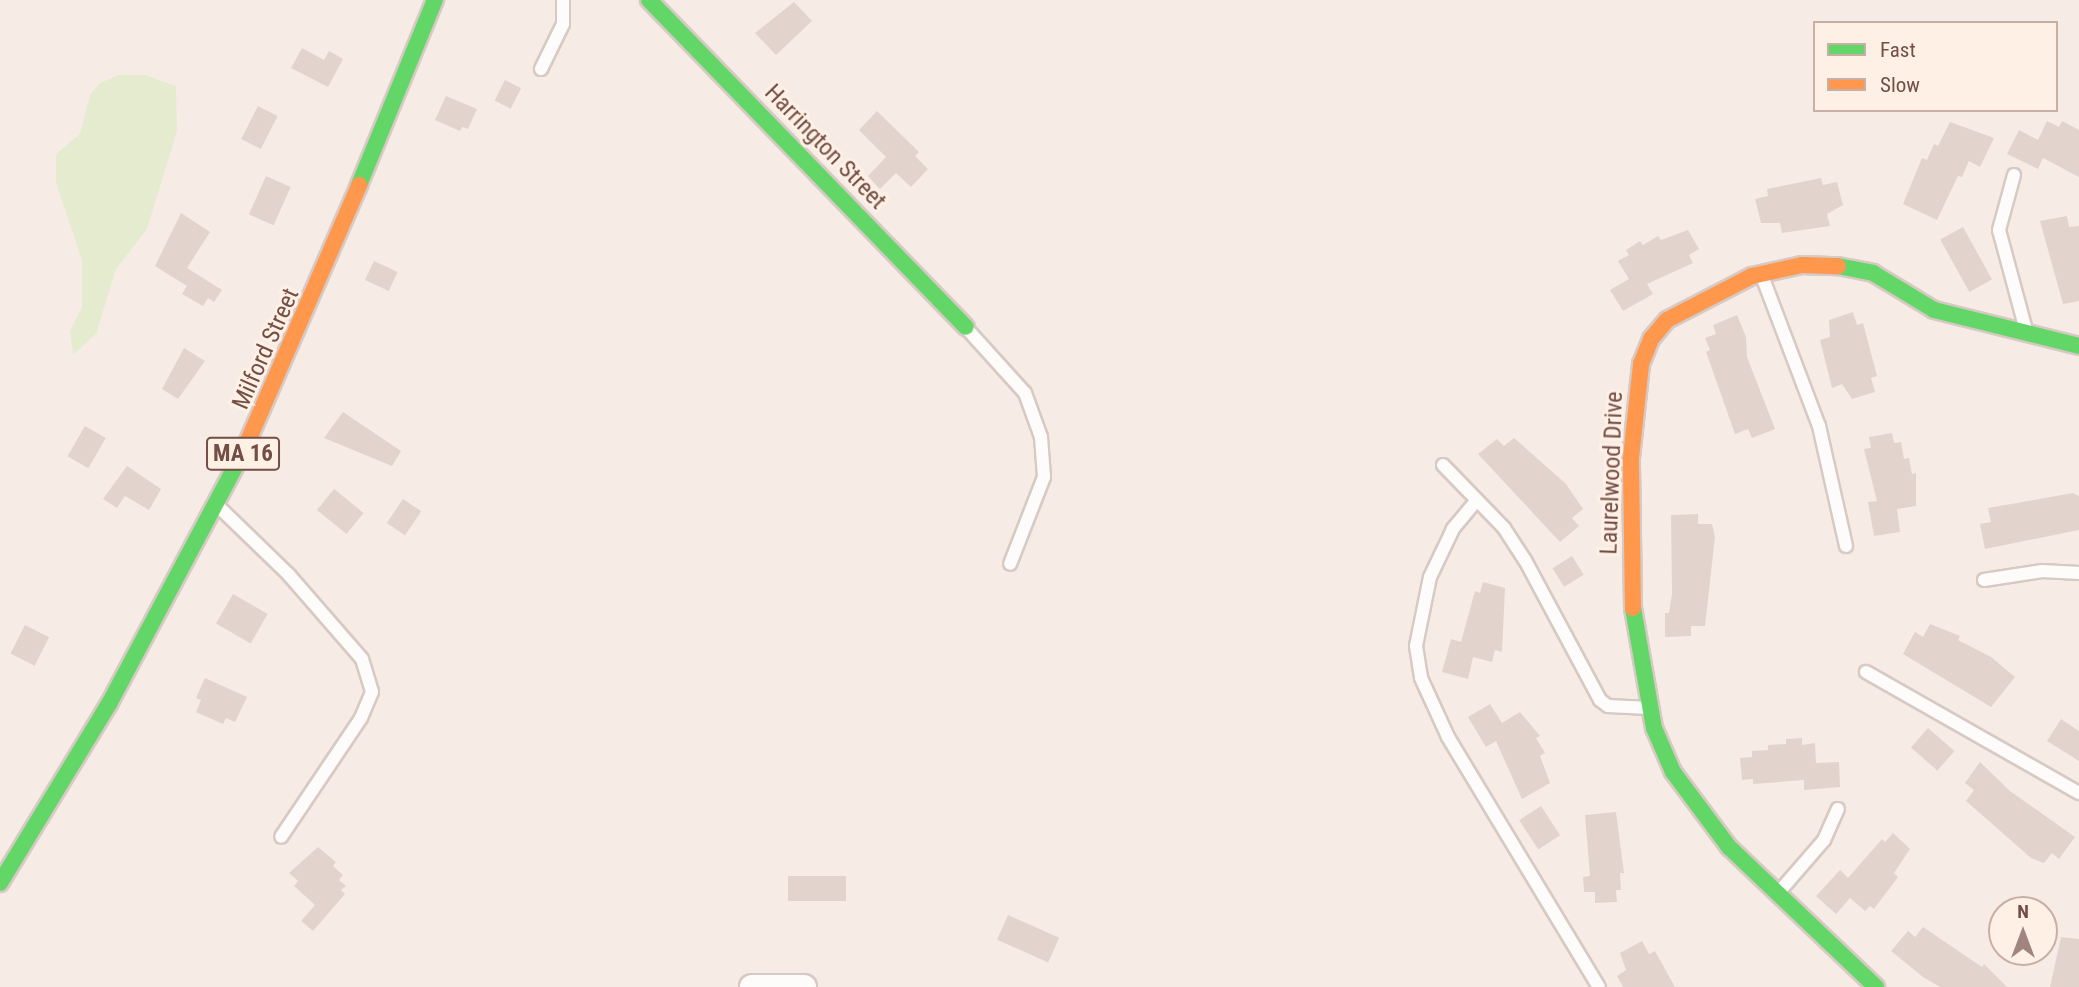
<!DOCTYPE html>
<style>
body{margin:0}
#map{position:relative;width:2079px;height:987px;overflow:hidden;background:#f6ece5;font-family:"Roboto Condensed",sans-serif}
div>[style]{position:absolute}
.green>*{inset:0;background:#e5ebcf}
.building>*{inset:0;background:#e2d3cd;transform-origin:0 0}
.roads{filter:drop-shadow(2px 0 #d7c9c3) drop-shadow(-2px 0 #d7c9c3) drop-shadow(0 2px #d7c9c3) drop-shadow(0 -2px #d7c9c3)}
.lane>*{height:12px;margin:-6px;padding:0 6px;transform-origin:6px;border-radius:6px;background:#fefcfb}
.street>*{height:24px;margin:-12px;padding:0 12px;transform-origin:12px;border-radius:12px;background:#fefcfb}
.fast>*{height:16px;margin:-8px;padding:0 8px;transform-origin:8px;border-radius:8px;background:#63d668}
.slow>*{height:16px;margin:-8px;padding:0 8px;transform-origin:8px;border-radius:8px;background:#ff974d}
span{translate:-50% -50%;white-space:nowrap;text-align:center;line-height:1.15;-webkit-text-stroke:6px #fff0e5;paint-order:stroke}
.shield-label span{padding:2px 5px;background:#fff0e5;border:2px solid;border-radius:5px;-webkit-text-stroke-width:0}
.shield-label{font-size:23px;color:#724e46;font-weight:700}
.street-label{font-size:24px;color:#724e46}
.legend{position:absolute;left:1813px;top:21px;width:245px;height:91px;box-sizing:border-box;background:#fff0e5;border:2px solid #c7afa5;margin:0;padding:9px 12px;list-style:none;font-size:21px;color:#724e46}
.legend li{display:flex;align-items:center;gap:14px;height:35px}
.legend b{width:35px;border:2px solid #c7afa5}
.north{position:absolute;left:1988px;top:896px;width:70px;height:70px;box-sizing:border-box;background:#fff0e5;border:2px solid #c7afa5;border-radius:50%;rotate:0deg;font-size:19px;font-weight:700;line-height:28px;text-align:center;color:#724e46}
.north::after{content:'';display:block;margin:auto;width:24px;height:32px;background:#a0857e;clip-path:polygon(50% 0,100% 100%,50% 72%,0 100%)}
</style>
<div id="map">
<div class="green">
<i style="clip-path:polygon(119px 75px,145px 75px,176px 86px,177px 131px,147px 229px,116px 269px,96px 334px,73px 355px,70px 331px,82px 307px,82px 260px,56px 183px,56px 154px,80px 134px,90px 95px,100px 83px)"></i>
</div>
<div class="building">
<i style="clip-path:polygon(794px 2px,812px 21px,776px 55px,755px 33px)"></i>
<i style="clip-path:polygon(302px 48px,324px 60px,329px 51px,343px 59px,328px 87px,291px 68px)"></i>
<i style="left:505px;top:80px;width:18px;height:23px;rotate:27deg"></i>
<i style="clip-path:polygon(446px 96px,477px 109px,468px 129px,462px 127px,460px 131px,435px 120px)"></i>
<i style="left:258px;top:106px;width:22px;height:37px;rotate:27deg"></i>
<i style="clip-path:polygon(877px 111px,919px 152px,915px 156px,928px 169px,911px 187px,896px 173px,880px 189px,868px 176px,886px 157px,859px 130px)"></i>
<i style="clip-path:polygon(2047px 121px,2059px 127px,2062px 121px,2079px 130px,2079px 177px,2043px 158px,2038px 169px,2007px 154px,2019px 130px,2038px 140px)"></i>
<i style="clip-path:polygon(1950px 122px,1994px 138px,1980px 167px,1969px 161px,1962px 177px,1958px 176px,1937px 220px,1903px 204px,1922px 158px,1927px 160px,1934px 144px,1938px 146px)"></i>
<i style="left:266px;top:176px;width:27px;height:42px;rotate:24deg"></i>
<i style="clip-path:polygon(1821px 178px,1823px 185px,1837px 182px,1843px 205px,1827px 214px,1830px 226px,1782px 233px,1780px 223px,1761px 223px,1755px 199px,1768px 196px,1767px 189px)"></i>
<i style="clip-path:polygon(181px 213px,210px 232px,187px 268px,222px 290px,214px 302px,208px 298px,203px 306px,182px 294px,187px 286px,155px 266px)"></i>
<i style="clip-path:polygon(2067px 216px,2069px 227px,2079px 226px,2079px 301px,2063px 304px,2040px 221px)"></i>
<i style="left:1963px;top:227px;width:60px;height:26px;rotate:61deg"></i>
<i style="clip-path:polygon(1688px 230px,1699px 249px,1689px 255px,1693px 263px,1647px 284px,1653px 294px,1623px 311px,1610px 290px,1629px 279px,1618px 261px,1629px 255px,1626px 250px,1640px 241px,1643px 245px,1658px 236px,1661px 240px)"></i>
<i style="left:374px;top:261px;width:26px;height:21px;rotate:25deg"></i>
<i style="clip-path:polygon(1853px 312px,1857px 325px,1863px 323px,1877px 376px,1871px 378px,1875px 392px,1852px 399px,1842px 384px,1832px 388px,1820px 340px,1830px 337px,1829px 320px)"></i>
<i style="clip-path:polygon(1737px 315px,1746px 337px,1747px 357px,1775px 429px,1752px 438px,1748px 429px,1735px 434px,1706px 352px,1710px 350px,1705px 338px,1716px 334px,1713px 325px)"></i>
<i style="clip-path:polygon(184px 348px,205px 361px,178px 399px,162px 389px)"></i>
<i style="clip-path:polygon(343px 412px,401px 451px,392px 466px,324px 438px)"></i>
<i style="left:85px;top:426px;width:24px;height:35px;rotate:30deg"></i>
<i style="clip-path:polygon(1892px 433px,1894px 443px,1901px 442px,1904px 459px,1909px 458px,1912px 474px,1916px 473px,1916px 506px,1897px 509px,1900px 532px,1874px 536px,1868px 502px,1877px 501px,1864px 449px,1871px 448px,1869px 437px)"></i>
<i style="clip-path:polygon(1514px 438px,1566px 484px,1583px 509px,1572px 518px,1579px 526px,1560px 542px,1478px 454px,1497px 439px,1504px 446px)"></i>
<i style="clip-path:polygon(127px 466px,161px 489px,149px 510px,125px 496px,117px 508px,103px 499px)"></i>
<i style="left:334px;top:489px;width:38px;height:27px;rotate:39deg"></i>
<i style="clip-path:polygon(2073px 493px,2079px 496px,2079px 530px,1985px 549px,1980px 524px,1991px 522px,1988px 508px)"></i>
<i style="left:403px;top:499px;width:22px;height:29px;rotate:34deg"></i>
<i style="clip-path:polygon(1698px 514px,1698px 524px,1712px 524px,1715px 537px,1705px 626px,1691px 626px,1691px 636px,1665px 637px,1665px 613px,1669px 613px,1672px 594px,1671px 515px)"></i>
<i style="left:1572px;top:556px;width:22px;height:23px;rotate:58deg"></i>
<i style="clip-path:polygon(1483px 582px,1505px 588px,1502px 652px,1495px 650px,1492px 662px,1473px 657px,1468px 679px,1442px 672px,1451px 639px,1461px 642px,1475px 591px,1480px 593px)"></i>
<i style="left:233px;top:594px;width:40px;height:34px;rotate:30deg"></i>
<i style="clip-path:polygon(1930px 624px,1960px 636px,1958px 640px,1991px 657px,2015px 677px,1991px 707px,1903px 654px,1915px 632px,1923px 637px)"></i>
<i style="left:25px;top:625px;width:27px;height:32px;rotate:27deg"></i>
<i style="clip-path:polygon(205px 678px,247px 697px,235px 722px,226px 718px,223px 724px,196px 712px,201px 700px,196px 698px)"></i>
<i style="clip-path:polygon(1490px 704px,1502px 723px,1520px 712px,1540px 736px,1536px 738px,1545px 753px,1540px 756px,1550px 783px,1522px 799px,1496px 741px,1486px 747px,1468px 717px)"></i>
<i style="clip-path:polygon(2061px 719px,2079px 731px,2079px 761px,2047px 741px)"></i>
<i style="left:1928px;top:728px;width:35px;height:26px;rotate:41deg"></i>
<i style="clip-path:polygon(1802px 738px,1802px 745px,1815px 743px,1816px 763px,1839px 762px,1840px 787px,1804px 790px,1804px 780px,1753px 784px,1753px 779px,1742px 780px,1740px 758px,1752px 757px,1752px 751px,1768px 750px,1768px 745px,1786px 744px,1786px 739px)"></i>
<i style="clip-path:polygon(1980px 762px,2010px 791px,2075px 837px,2059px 859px,2052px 853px,2044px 863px,2031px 858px,1966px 801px,1974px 790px,1965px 783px)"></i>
<i style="left:1541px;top:806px;width:35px;height:26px;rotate:57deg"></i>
<i style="clip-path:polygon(1616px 812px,1624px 873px,1620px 873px,1621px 890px,1616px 890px,1617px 902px,1595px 903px,1595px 892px,1584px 892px,1583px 877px,1590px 876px,1585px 815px)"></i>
<i style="clip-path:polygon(1893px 833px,1910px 849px,1894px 873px,1898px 877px,1874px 909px,1870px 906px,1865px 911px,1850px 898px,1836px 914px,1816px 896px,1840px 870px,1848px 878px,1882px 839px,1885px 842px)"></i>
<i style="clip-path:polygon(318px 847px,336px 862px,333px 866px,343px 875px,339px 880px,346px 886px,341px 890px,345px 894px,313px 931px,301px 921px,315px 905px,294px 886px,298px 881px,289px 873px)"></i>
<i style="left:788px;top:876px;width:58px;height:25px"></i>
<i style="left:1008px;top:915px;width:56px;height:27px;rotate:24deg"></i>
<i style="clip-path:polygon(1923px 927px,1982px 967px,1984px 964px,2007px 987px,1940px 987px,1923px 977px,1891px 951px,1908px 931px,1915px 937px)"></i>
<i style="clip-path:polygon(2061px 937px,2079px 939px,2079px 987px,2050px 987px)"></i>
<i style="clip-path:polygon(1642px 941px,1649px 954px,1655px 951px,1675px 987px,1623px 987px,1617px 976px,1626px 970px,1620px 953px)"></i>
</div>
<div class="roads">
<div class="lane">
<i style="left:541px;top:69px;width:50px;rotate:-63.9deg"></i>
<i style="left:563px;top:24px;width:24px;rotate:-90deg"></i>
<i style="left:2014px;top:175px;width:57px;rotate:105.3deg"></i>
<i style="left:1999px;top:230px;width:104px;rotate:74.9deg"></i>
<i style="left:1762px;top:276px;width:160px;rotate:69.2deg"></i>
<i style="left:1819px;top:426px;width:123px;rotate:77.3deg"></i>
<i style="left:968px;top:330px;width:85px;rotate:47.9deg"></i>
<i style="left:1025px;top:393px;width:47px;rotate:70deg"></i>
<i style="left:1041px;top:437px;width:40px;rotate:85.7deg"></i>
<i style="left:1044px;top:477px;width:93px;rotate:111.3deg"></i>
<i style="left:1443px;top:465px;width:88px;rotate:45.9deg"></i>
<i style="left:1504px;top:528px;width:38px;rotate:57deg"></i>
<i style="left:1525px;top:560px;width:159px;rotate:61.8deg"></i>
<i style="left:1600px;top:700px;width:10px;rotate:37deg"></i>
<i style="left:1608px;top:706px;width:41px;rotate:2.8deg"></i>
<i style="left:1477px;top:500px;width:38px;rotate:130deg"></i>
<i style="left:1453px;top:529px;width:53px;rotate:115.6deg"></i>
<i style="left:1430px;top:577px;width:70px;rotate:101.5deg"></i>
<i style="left:1416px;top:646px;width:32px;rotate:81deg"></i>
<i style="left:1421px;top:678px;width:65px;rotate:65.4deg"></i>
<i style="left:1448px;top:737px;width:292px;rotate:58.9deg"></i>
<i style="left:221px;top:509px;width:95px;rotate:44.1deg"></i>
<i style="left:289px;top:575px;width:111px;rotate:49deg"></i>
<i style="left:362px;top:659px;width:34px;rotate:73deg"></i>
<i style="left:372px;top:692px;width:28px;rotate:113deg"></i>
<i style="left:361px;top:718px;width:143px;rotate:123.9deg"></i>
<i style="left:1984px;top:580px;width:59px;rotate:-8.8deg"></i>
<i style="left:2042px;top:571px;width:37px;rotate:3deg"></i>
<i style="left:1866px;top:672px;width:245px;rotate:29.6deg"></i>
<i style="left:1779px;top:892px;width:69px;rotate:-49.1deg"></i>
<i style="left:1824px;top:840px;width:34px;rotate:-66deg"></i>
</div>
<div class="street">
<i style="left:752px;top:987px;width:52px"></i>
</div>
<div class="fast">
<i style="left:649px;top:0;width:455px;rotate:45.9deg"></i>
<i style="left:359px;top:185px;width:200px;rotate:-67.7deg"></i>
<i style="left:1838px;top:266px;width:36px;rotate:11deg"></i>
<i style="left:1873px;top:273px;width:71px;rotate:31.2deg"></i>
<i style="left:1934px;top:310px;width:149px;rotate:13.9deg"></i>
<i style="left:1633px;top:608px;width:122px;rotate:80.1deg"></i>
<i style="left:1654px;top:728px;width:48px;rotate:66.6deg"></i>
<i style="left:1673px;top:772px;width:94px;rotate:53.3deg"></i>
<i style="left:1729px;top:847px;width:203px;rotate:43.6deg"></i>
<i style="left:0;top:883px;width:210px;rotate:-58.7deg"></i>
<i style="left:109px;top:704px;width:288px;rotate:-62deg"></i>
</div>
<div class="slow">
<i style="left:244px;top:450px;width:289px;rotate:-66.5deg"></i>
<i style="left:1633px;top:608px;width:150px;rotate:-90.8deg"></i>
<i style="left:1631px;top:458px;width:95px;rotate:-83.9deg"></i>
<i style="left:1641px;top:364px;width:27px;rotate:-68deg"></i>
<i style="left:1651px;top:339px;width:25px;rotate:-50deg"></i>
<i style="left:1667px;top:320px;width:96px;rotate:-27.4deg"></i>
<i style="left:1752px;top:276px;width:51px;rotate:-12.4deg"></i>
<i style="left:1802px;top:265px;width:36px;rotate:2deg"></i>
</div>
</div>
<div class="shield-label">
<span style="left:243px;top:454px">MA 16</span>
</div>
<div class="street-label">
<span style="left:825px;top:147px;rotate:46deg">Harrington Street</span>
<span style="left:266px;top:349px;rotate:-66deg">Milford Street</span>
<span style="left:1612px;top:473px;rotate:-88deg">Laurelwood Drive</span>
</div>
<ul class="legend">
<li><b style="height:9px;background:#63d668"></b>Fast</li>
<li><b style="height:9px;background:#ff974d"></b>Slow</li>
</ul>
<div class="north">N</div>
</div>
